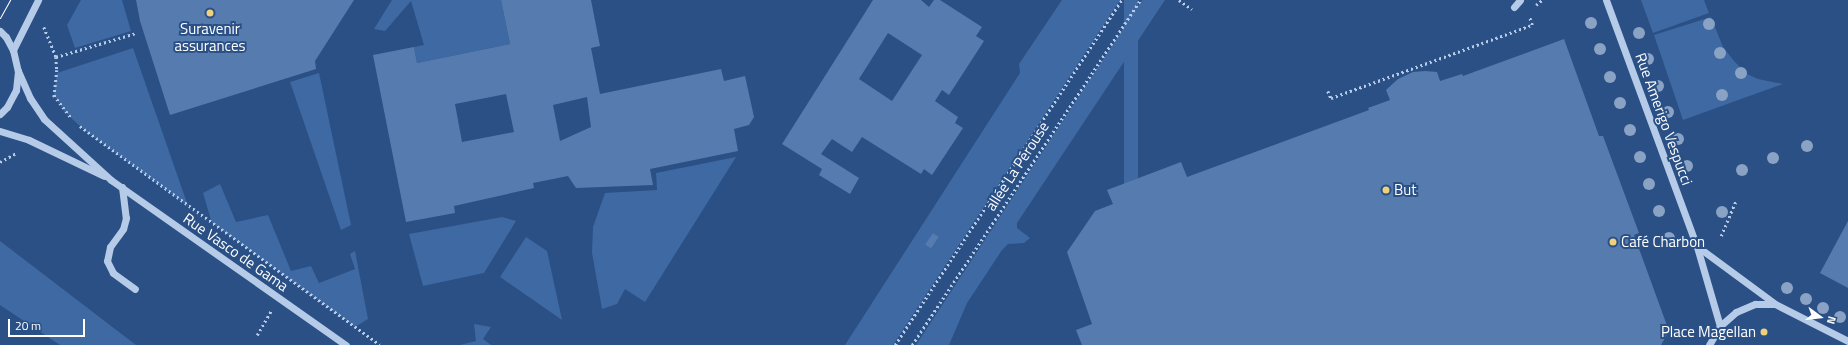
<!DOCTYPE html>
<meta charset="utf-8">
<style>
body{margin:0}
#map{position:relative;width:1848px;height:345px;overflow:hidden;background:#2a5086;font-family:"Titillium Web",sans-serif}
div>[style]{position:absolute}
.green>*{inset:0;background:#3f69a2;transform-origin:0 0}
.building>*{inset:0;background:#567baf;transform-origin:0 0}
.path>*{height:2.5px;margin-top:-1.25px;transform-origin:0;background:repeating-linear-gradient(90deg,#b6cbe7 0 2px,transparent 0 5px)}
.minor>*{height:7px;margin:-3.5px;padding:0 3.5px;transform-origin:3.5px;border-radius:3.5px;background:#b6cbe7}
.tram>*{height:1px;margin:-0.5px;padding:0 0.5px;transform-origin:0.5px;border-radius:0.5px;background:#fff}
.trees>*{width:12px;height:12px;margin:-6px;border-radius:50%;background:#8aa2c4}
.dots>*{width:11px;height:11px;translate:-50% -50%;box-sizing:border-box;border:2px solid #2a5086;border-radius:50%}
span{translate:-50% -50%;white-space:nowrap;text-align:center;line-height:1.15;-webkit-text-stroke:4px #2a5086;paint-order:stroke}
.poi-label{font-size:15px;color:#fff}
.left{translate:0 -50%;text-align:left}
.right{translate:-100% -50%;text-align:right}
.street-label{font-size:15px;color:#fff}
.north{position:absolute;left:1800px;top:297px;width:40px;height:40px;-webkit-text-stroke:3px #2a5086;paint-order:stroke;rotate:105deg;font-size:11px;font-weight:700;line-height:16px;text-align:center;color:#fff}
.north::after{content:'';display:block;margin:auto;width:14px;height:18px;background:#fff;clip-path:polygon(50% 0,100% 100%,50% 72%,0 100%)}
.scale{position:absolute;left:8px;top:319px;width:77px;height:18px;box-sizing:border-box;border:2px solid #fff;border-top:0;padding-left:5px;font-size:12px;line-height:14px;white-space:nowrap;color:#fff;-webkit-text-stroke:3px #2a5086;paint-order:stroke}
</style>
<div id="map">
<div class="green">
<i style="clip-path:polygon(81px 0,122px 0,131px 31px,75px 48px,67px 25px)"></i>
<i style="clip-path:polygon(392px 0,501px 0,510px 44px,417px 63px,414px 47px,424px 45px,411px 1px,385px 31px,374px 29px)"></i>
<i style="clip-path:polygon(1062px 0,1120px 0,893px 345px,845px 345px,1020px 73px,1019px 64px)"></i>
<i style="left:1124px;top:0;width:14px;height:413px"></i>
<i style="clip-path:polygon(1142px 0,1165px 0,1017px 223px,1017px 228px,1030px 238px,1024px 243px,1008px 244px,1002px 250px,967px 303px,949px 345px,916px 345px)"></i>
<i style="clip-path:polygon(1641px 0,1704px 0,1709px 13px,1653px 33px)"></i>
<i style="clip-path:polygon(1711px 17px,1723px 47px,1734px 61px,1747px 74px,1758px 79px,1783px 84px,1683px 120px,1654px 35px)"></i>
<i style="clip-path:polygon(133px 48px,188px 206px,84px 130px,64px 111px,54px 95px,57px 73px)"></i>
<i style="clip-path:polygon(319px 73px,351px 225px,341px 230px,290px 82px)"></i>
<i style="clip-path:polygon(736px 157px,645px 302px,625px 289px,617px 304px,602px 309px,592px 253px,593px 227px,605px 193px,657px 190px,656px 173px)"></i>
<i style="clip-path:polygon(220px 184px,236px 222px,268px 215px,291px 271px,311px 266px,319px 283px,355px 269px,350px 254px,355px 251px,368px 319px,355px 327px,212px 223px,203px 193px)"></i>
<i style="clip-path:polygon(502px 217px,516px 221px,484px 273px,423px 286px,409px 234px)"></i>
<i style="clip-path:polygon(526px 237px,547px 251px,562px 320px,500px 277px)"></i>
<i style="clip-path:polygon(0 241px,136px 345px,60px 345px,0 305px)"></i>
<i style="clip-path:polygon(474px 324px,491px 327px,483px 339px,491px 345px,460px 345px,476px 341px)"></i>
</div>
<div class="building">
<i style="clip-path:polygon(136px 0,354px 0,315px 61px,316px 69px,170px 115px,140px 21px)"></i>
<i style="clip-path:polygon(evenodd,501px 0,591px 0,600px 46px,591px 48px,600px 94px,721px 69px,724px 81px,745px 76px,754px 117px,749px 125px,734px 129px,738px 151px,650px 169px,653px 185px,576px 188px,568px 176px,533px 183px,534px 188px,454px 206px,455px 213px,406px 222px,373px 55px,414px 47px,417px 63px,510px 44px,501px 0,506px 94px,514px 132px,462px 142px,455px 104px,506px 94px,501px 0,587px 97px,591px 127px,560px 141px,553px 105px,587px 97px)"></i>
<i style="clip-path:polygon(evenodd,873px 0,921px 0,929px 7px,934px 0,940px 0,982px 27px,976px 36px,984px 41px,949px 95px,942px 90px,935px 101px,958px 117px,955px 123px,963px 128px,932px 175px,924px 169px,921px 174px,862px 137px,852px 152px,832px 139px,821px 154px,859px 178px,850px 194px,819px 175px,822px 169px,782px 144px,873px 0,888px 33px,922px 55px,892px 101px,859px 79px,888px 33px)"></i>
<i style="clip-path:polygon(1564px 39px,1599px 136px,1603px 136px,1639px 233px,1634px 235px,1669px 331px,1661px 345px,1082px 345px,1076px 330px,1092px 324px,1067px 252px,1095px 211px,1113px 204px,1107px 190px,1181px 162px,1187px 177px,1369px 110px,1368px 108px,1390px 100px,1386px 90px,1398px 79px,1413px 72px,1425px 71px,1437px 72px,1440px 81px,1462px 74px,1463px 76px)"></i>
<i style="clip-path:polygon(1848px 221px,1848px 288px,1820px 273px)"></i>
<i style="left:933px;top:233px;width:7px;height:14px;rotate:34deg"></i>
</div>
<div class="path">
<i style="left:1179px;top:0;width:16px;rotate:35deg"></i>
<i style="left:1536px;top:5px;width:8px;rotate:-40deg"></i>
<i style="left:44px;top:27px;width:32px;rotate:68deg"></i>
<i style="left:56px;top:57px;width:13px;rotate:86deg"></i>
<i style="left:57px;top:70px;width:27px;rotate:96deg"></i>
<i style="left:56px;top:57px;width:84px;rotate:-16.7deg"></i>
<i style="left:1328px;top:91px;width:8px;rotate:67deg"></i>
<i style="left:1331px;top:98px;width:214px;rotate:-20deg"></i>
<i style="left:1532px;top:25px;width:9px;rotate:-108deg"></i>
<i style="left:54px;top:95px;width:30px;rotate:53deg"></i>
<i style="left:80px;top:126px;width:371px;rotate:36.1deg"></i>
<i style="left:0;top:162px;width:18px;rotate:-29deg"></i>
<i style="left:1721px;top:236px;width:39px;rotate:-67deg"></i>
<i style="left:257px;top:335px;width:28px;rotate:-60deg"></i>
<i style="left:895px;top:345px;width:413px;rotate:-56.7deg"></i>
<i style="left:912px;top:345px;width:414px;rotate:-56.5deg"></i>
</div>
<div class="minor">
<i style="left:1606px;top:0;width:263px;rotate:69.8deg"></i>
<i style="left:1697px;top:247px;width:82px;rotate:73.8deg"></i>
<i style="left:1514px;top:7px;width:9px;rotate:-49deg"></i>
<i style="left:0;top:31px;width:8px;rotate:45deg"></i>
<i style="left:6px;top:37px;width:15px;rotate:62deg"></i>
<i style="left:13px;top:50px;width:22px;rotate:77deg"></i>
<i style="left:18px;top:71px;width:19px;rotate:96deg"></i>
<i style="left:16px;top:90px;width:19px;rotate:118deg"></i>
<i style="left:7px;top:107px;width:10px;rotate:135deg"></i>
<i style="left:13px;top:50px;width:56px;rotate:-63.4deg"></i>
<i style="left:18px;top:71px;width:30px;rotate:66deg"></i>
<i style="left:30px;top:98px;width:25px;rotate:56deg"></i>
<i style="left:44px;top:119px;width:91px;rotate:42.3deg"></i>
<i style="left:111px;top:180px;width:287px;rotate:35.1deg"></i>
<i style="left:0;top:131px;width:30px;rotate:17deg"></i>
<i style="left:29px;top:140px;width:83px;rotate:25.6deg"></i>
<i style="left:122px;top:187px;width:31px;rotate:83deg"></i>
<i style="left:126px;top:218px;width:11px;rotate:105deg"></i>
<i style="left:123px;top:229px;width:22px;rotate:126deg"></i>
<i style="left:110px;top:247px;width:14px;rotate:102deg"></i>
<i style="left:107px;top:261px;width:13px;rotate:63deg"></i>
<i style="left:113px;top:273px;width:27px;rotate:36deg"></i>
<i style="left:1698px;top:247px;width:94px;rotate:36.4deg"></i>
<i style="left:1709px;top:345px;width:22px;rotate:-60deg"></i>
<i style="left:1720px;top:326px;width:21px;rotate:-41deg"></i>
<i style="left:1736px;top:312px;width:21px;rotate:-23deg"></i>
<i style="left:1755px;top:304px;width:20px"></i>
<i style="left:1775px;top:304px;width:82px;rotate:26.9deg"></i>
</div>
<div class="tram">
<i style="left:0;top:18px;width:21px;rotate:-61deg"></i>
</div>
<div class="trees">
<i style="left:1591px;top:23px"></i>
<i style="left:1709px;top:24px"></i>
<i style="left:1639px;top:33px"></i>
<i style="left:1600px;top:49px"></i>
<i style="left:1720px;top:53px"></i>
<i style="left:1648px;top:59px"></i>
<i style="left:1741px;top:73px"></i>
<i style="left:1610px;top:77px"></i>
<i style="left:1658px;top:86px"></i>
<i style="left:1722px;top:95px"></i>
<i style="left:1620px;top:103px"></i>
<i style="left:1668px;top:112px"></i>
<i style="left:1630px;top:130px"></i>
<i style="left:1678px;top:139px"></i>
<i style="left:1807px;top:146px"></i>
<i style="left:1640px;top:157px"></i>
<i style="left:1773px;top:158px"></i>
<i style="left:1687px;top:166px"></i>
<i style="left:1742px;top:170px"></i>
<i style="left:1649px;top:184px"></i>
<i style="left:1659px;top:211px"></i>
<i style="left:1722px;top:212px"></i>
<i style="left:1669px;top:238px"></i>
<i style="left:1787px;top:288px"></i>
<i style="left:1806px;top:299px"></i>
<i style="left:1823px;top:308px"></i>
<i style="left:1840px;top:317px"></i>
</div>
<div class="dots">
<i style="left:210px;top:13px;background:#eed07d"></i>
<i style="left:1386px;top:190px;background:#eed07d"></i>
<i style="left:1613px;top:242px;background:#eed07d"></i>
<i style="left:1764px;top:332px;background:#eed07d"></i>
</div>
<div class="poi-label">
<span style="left:210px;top:37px">Suravenir<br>assurances</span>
<span class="left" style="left:1394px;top:190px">But</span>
<span class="left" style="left:1621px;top:242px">Café Charbon</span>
<span class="right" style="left:1756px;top:332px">Place Magellan</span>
</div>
<div class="street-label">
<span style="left:1664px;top:119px;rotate:70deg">Rue Amerigo Vespucci</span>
<span style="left:1017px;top:166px;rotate:-57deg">allée La Pérouse</span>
<span style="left:236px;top:252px;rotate:35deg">Rue Vasco de Gama</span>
</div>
<div class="north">N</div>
<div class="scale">20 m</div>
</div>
